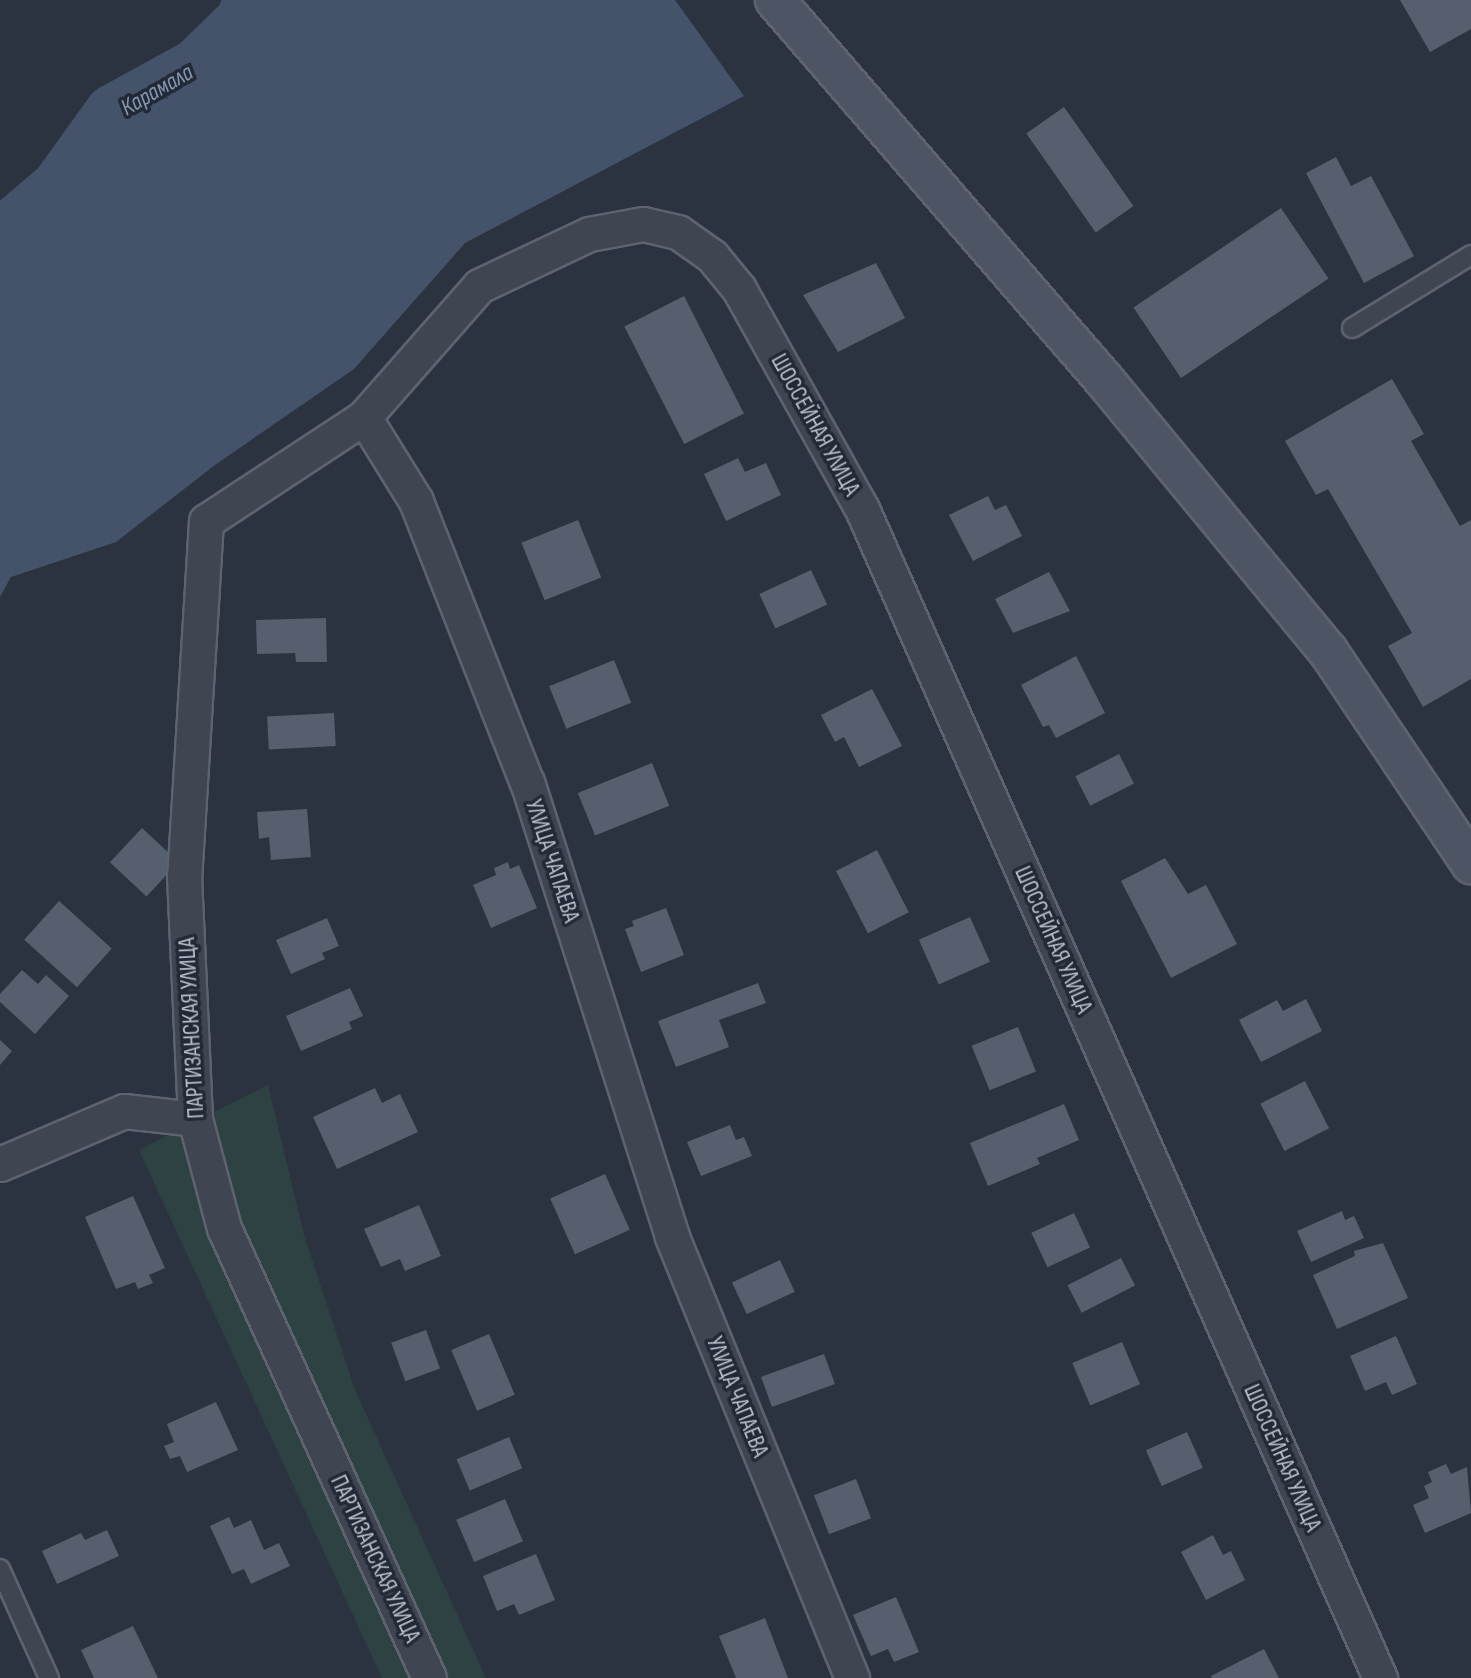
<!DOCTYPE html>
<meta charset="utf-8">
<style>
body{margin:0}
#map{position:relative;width:1471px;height:1678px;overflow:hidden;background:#2b3341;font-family:"Sofia Sans Condensed",sans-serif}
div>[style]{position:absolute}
.green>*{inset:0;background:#2e4143}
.water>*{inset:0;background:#44526a}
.river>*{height:60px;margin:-30px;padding:0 30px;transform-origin:30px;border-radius:30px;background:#44526a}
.building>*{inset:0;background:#565f6e;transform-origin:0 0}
.roads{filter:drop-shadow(2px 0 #5d636f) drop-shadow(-2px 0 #5d636f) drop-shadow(0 2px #5d636f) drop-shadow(0 -2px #5d636f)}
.service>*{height:18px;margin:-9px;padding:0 9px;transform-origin:9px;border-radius:9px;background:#3f4551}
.minor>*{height:33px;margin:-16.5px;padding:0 16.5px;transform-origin:16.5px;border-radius:16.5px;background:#3f4551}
.secondary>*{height:38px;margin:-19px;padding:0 19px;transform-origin:19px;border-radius:19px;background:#4d5564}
span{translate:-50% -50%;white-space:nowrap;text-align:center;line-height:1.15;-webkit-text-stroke:7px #232a37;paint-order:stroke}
.street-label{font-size:23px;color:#bcc1cb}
.water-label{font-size:24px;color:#8696af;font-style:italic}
</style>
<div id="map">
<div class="green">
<i style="clip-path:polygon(268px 1085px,304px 1235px,355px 1390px,486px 1678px,382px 1678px,139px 1150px)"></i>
</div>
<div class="water">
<i style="clip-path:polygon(250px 0,675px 0,744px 96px,465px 243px,354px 369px,215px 465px,116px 542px,11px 577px,0 597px,0 239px,246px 21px)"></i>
</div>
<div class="river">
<i style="left:0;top:240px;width:79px;rotate:-40.4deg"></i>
<i style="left:60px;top:189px;width:92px;rotate:-54.2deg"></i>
<i style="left:114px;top:114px;width:96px;rotate:-28.7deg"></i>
<i style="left:198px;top:68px;width:67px;rotate:-44.4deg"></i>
<i style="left:246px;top:21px;width:22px;rotate:-72deg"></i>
</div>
<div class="building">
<i style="clip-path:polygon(1400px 0,1471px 0,1471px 29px,1430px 52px)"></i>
<i style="left:1064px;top:107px;width:121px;height:46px;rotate:55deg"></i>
<i style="clip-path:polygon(1336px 157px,1351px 186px,1371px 176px,1414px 256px,1364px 283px,1306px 173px)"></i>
<i style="left:1281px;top:208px;width:85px;height:178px;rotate:56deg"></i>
<i style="clip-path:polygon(876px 263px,905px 318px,838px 352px,803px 295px)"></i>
<i style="left:684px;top:296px;width:132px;height:67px;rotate:63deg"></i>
<i style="clip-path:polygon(1392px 379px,1424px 434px,1411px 441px,1460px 526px,1471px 520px,1471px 679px,1423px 707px,1388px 646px,1412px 633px,1328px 489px,1316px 495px,1285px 441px)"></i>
<i style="clip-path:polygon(738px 458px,745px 472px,766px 463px,781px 495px,726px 521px,704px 474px)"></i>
<i style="clip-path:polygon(988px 496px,995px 510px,1006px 505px,1022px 536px,973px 561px,949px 515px)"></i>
<i style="left:578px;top:520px;width:62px;height:61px;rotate:68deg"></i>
<i style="left:811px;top:570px;width:38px;height:57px;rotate:65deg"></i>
<i style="clip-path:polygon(1049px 572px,1070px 611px,1013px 633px,995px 599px)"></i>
<i style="clip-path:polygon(326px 618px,327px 662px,296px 662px,295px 653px,257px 654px,256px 620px)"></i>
<i style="clip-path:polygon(1076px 656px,1105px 713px,1056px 738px,1049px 725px,1043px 727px,1021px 685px)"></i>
<i style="left:614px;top:660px;width:46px;height:70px;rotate:68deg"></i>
<i style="clip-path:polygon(872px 689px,902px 746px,859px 767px,844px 737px,835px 742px,821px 715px)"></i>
<i style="left:334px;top:713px;width:33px;height:67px;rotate:87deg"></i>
<i style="left:1119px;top:754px;width:33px;height:49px;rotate:63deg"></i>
<i style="left:652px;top:763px;width:46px;height:80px;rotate:68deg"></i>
<i style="clip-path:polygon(307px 809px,311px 857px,271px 860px,269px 837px,259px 839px,257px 812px)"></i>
<i style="left:142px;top:828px;width:50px;height:47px;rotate:43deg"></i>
<i style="left:877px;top:850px;width:70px;height:46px;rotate:63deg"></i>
<i style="clip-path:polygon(1165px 858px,1188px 894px,1206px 885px,1237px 944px,1171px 978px,1121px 881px)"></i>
<i style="clip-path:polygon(508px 862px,510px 869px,519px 865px,537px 908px,491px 928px,473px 885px,496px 875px,494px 868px)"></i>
<i style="left:59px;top:901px;width:71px;height:52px;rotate:42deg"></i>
<i style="clip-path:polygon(666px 908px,684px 955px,641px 972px,625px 929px,634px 926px,632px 921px)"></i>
<i style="left:970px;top:917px;width:49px;height:56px;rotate:66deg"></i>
<i style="clip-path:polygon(327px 918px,339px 946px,322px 953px,325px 959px,291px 974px,276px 940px)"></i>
<i style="clip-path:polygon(22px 970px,38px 984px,46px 975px,69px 996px,35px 1034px,0 1002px,0 994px)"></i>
<i style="clip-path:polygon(758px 983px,766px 1003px,719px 1020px,729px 1047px,676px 1067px,658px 1021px)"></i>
<i style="clip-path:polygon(350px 988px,363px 1016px,349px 1022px,352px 1029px,301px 1051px,286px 1016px)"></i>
<i style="clip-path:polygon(1306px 999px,1322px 1031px,1261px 1062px,1239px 1020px,1277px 1000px,1283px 1011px)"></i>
<i style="left:1018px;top:1027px;width:48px;height:50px;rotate:68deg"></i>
<i style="clip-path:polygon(0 1040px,12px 1051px,0 1065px)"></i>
<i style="left:1305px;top:1081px;width:53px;height:50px;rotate:63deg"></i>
<i style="clip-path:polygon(375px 1088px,382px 1103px,400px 1094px,418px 1132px,337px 1169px,313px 1117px)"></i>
<i style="clip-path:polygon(1064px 1104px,1079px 1140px,1037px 1158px,1040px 1164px,988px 1186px,970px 1143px)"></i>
<i style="clip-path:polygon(730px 1125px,736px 1140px,744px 1137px,752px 1156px,701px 1176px,687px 1142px)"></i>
<i style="left:605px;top:1174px;width:61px;height:60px;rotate:66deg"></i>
<i style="clip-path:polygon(133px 1196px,165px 1268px,149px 1275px,153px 1283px,138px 1289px,135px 1282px,116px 1289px,85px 1217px)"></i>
<i style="clip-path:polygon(419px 1205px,441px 1256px,405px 1271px,400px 1259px,381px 1267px,364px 1229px)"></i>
<i style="clip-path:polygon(1342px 1211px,1345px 1220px,1354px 1216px,1364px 1238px,1311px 1262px,1297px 1231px)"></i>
<i style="left:1074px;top:1213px;width:38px;height:47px;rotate:65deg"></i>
<i style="clip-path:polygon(1383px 1243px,1408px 1298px,1337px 1329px,1313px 1275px,1355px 1256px,1354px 1251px)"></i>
<i style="left:1121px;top:1258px;width:31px;height:60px;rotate:63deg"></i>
<i style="left:780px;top:1260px;width:35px;height:53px;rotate:65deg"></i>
<i style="left:426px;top:1330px;width:41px;height:37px;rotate:70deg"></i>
<i style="left:489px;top:1334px;width:66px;height:41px;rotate:67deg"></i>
<i style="clip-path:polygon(1396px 1336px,1417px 1384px,1392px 1395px,1386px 1382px,1365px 1391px,1350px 1356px)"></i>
<i style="left:1122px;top:1342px;width:46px;height:54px;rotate:67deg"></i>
<i style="left:824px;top:1354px;width:32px;height:67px;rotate:70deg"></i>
<i style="clip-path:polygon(216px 1402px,238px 1450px,187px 1472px,180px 1456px,170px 1459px,164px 1446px,174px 1442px,167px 1424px)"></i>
<i style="left:1187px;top:1432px;width:39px;height:45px;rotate:66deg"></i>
<i style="left:509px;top:1437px;width:34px;height:57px;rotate:67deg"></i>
<i style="clip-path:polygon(1446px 1464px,1451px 1474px,1467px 1467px,1471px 1513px,1425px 1533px,1413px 1505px,1429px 1498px,1424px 1486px,1432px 1482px,1428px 1472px)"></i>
<i style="left:856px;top:1479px;width:42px;height:45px;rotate:69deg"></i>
<i style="left:505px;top:1499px;width:46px;height:53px;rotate:67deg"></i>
<i style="clip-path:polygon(229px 1517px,234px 1528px,251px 1520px,264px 1550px,279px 1543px,290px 1566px,251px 1584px,244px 1569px,232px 1574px,210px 1526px)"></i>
<i style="clip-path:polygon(107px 1530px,119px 1556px,57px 1584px,42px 1551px,81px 1533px,85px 1540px)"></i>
<i style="clip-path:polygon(1213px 1535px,1223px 1555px,1231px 1551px,1245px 1580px,1206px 1600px,1181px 1552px)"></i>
<i style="clip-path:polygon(536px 1554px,555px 1600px,519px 1615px,514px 1604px,497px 1611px,483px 1576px)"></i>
<i style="clip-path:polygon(896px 1597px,919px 1652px,894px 1662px,888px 1649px,871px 1656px,853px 1615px)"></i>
<i style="clip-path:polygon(765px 1618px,788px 1678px,736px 1678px,719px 1636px)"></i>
<i style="clip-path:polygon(133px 1626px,158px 1678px,94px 1678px,81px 1650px)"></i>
<i style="clip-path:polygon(1264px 1649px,1279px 1678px,1212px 1678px,1211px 1676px)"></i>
</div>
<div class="roads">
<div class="service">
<i style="left:1352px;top:328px;width:140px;rotate:-31.5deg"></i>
<i style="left:0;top:1569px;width:120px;rotate:65.8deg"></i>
</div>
<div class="minor">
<i style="left:364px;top:417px;width:189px;rotate:146.6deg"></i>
<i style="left:206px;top:521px;width:356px;rotate:93.5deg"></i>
<i style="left:184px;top:876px;width:243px;rotate:87.4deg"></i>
<i style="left:195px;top:1119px;width:113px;rotate:75.1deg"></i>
<i style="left:224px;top:1228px;width:494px;rotate:65.5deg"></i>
<i style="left:0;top:1164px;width:135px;rotate:-23.1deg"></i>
<i style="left:124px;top:1111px;width:71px;rotate:6.4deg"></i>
<i style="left:852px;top:1678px;width:477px;rotate:-112.2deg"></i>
<i style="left:672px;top:1236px;width:476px;rotate:-107.7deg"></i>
<i style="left:527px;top:783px;width:303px;rotate:-111.5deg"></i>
<i style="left:416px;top:501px;width:99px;rotate:-121.8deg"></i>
<i style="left:364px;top:417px;width:174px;rotate:-48.7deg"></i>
<i style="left:479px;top:286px;width:122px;rotate:-25.3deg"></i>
<i style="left:589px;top:234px;width:55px;rotate:-10.5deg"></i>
<i style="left:643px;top:224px;width:36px;rotate:13deg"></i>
<i style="left:678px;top:232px;width:42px;rotate:35.2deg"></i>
<i style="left:712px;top:256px;width:43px;rotate:50.7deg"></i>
<i style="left:739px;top:289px;width:252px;rotate:60.8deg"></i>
<i style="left:862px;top:509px;width:1279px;rotate:66.1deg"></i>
</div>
<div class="secondary">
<i style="left:775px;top:0;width:505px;rotate:49.09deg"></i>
<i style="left:1106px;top:382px;width:349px;rotate:50.5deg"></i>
<i style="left:1328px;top:651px;width:257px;rotate:56.1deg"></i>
</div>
</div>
<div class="street-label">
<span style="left:815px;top:425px;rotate:61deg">ШОССЕЙНАЯ УЛИЦА</span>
<span style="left:552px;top:861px;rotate:72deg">УЛИЦА ЧАПАЕВА</span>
<span style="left:1053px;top:940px;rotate:66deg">ШОССЕЙНАЯ УЛИЦА</span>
<span style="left:192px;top:1028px;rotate:-93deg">ПАРТИЗАНСКАЯ УЛИЦА</span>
<span style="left:737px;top:1397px;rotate:68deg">УЛИЦА ЧАПАЕВА</span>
<span style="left:1282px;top:1458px;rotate:66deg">ШОССЕЙНАЯ УЛИЦА</span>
<span style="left:375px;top:1559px;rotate:65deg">ПАРТИЗАНСКАЯ УЛИЦА</span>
</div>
<div class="water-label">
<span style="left:157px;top:90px;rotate:-30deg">Карамала</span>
</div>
</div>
